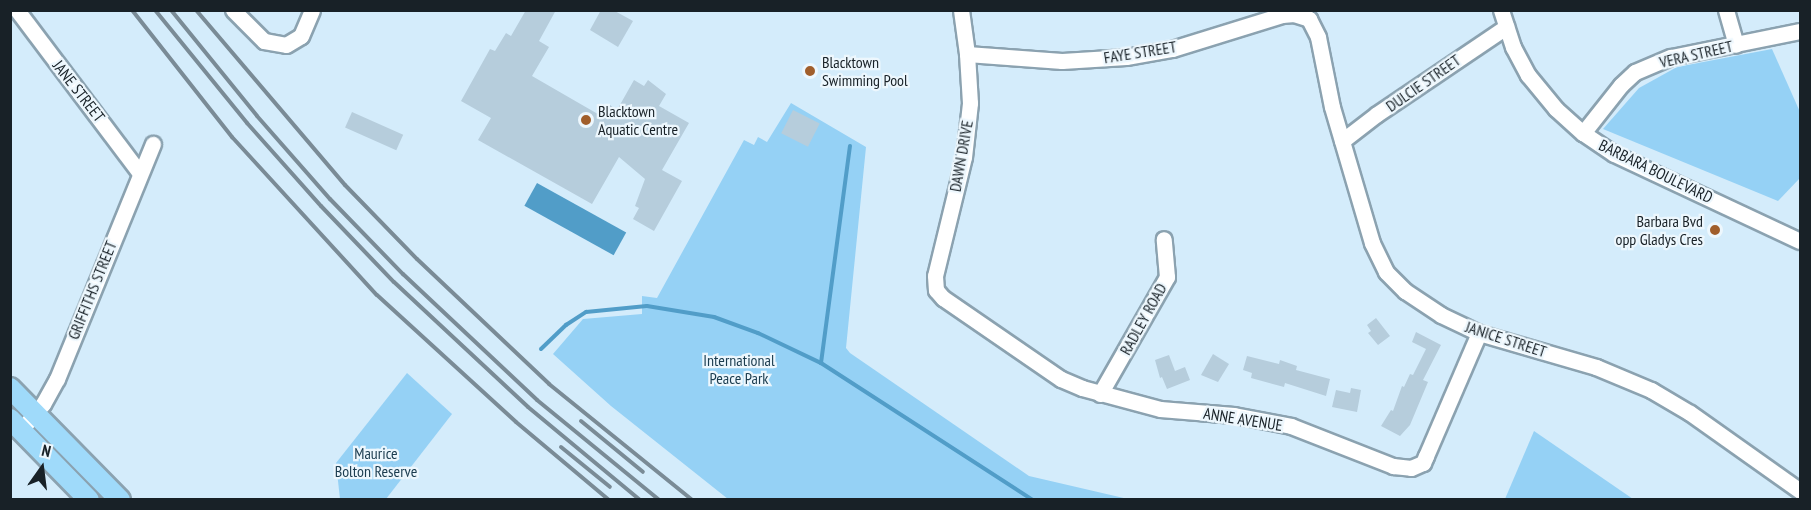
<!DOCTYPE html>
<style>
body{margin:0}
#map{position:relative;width:1811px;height:510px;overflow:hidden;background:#d4ecfb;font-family:"PT Sans Narrow",sans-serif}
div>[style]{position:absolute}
.green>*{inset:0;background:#95d1f5}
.water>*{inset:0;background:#519dc8;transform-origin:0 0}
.stream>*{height:4px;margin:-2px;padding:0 2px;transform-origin:2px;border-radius:2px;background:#519dc8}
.building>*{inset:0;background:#b6cddc;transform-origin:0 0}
.roads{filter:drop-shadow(2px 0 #8ba2b0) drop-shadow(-2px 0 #8ba2b0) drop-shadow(0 2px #8ba2b0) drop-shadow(0 -2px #8ba2b0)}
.minor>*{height:15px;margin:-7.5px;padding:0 7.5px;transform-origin:7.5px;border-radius:7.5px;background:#fff}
.major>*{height:20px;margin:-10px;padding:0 10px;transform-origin:10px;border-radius:10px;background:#9fdafa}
.rail>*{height:4px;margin:-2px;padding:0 2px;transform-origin:2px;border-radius:2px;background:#7a8b96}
.dots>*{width:16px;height:16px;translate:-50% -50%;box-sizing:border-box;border:3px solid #edf7fd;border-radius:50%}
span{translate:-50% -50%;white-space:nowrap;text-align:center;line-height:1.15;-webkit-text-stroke:4.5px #edf7fd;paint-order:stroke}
.street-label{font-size:16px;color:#182127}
.poi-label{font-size:16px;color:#182127}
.left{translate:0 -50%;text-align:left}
.right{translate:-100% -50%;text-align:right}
.park-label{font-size:16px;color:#1b3c4f}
.frame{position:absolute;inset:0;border:12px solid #182127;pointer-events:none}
.north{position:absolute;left:12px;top:438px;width:60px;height:60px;-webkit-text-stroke:4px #edf7fd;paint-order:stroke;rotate:14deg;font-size:16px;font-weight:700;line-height:24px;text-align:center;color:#182127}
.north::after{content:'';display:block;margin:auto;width:21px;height:27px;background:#182127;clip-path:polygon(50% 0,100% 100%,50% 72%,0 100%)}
</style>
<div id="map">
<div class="green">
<i style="clip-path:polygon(1772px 49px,1800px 112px,1800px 178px,1778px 201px,1603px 129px,1639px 88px,1677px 67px)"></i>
<i style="clip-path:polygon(791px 103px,866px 147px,846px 348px,850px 353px,1029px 476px,1128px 499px,728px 499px,611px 406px,553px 354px,583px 319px,642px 314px,642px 296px,657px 298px,744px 140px,754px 145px,758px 137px,767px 142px)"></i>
<i style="clip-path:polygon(407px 373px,452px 414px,386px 499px,340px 499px,336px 463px)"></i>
<i style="clip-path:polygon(1534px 431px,1633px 499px,1505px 499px)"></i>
</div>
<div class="water">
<i style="left:537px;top:183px;width:102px;height:26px;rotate:29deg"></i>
</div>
<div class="stream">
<i style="left:541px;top:349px;width:35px;rotate:-44deg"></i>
<i style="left:566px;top:325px;width:24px;rotate:-33deg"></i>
<i style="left:586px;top:312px;width:61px;rotate:-5.6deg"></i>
<i style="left:647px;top:306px;width:68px;rotate:9.3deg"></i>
<i style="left:714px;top:317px;width:47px;rotate:20deg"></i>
<i style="left:758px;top:333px;width:70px;rotate:25.5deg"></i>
<i style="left:821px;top:363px;width:252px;rotate:32.9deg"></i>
<i style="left:821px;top:363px;width:219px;rotate:-82.4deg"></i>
</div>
<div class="building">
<i style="clip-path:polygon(526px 10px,556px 10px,539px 41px,549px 47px,532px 76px,603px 117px,610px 105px,617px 110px,634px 80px,644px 86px,648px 80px,666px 94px,659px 106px,689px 123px,662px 170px,682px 181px,654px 231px,633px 219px,639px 208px,635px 206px,645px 179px,619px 157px,592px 204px,478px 140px,491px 118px,461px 101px,490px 49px,495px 51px,506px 33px,511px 36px)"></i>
<i style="clip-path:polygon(601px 10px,613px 10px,633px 21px,618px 47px,590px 30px)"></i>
<i style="left:793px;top:110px;width:30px;height:26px;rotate:27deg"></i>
<i style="left:352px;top:112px;width:56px;height:17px;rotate:24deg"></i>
<i style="clip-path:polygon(1376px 318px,1390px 336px,1378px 345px,1368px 333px,1371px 331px,1367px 325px)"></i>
<i style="clip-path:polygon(1416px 332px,1441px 345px,1423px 380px,1428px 382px,1410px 425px,1400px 436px,1381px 426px,1391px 410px,1393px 411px,1402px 386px,1404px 387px,1410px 374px,1413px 375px,1426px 349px,1412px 342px)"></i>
<i style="clip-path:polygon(1213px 354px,1229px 364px,1218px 382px,1201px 375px)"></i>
<i style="clip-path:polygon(1169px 355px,1175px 371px,1185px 367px,1190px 380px,1167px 389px,1162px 377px,1160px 378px,1155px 360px)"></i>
<i style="clip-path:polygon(1247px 356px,1279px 364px,1280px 360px,1297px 366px,1296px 370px,1330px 379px,1326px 396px,1285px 383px,1284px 387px,1251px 378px,1252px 373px,1243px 370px)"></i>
<i style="clip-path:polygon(1351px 388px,1361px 390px,1357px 412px,1332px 407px,1336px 390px,1350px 393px)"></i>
</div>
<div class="roads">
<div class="minor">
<i style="left:17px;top:10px;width:204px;rotate:53deg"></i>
<i style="left:233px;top:10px;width:44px;rotate:45deg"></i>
<i style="left:264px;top:41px;width:22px;rotate:10deg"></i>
<i style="left:286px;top:45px;width:17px;rotate:-31deg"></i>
<i style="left:301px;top:36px;width:28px;rotate:-67deg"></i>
<i style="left:961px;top:10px;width:44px;rotate:82.2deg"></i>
<i style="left:967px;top:54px;width:49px;rotate:86.5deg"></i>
<i style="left:970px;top:103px;width:54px;rotate:96.3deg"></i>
<i style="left:964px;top:157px;width:122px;rotate:103.7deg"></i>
<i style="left:935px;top:276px;width:14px;rotate:86deg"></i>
<i style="left:936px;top:290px;width:11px;rotate:49deg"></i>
<i style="left:943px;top:298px;width:143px;rotate:34.5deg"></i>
<i style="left:1061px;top:379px;width:23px;rotate:23deg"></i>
<i style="left:1082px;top:388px;width:81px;rotate:15.1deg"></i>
<i style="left:1160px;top:409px;width:74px;rotate:4.6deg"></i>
<i style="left:1234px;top:415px;width:58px;rotate:10.9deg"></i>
<i style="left:1291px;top:426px;width:110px;rotate:21.4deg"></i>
<i style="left:1393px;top:466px;width:18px;rotate:6deg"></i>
<i style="left:1411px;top:468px;width:13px;rotate:-23deg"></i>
<i style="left:1423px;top:463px;width:8px;rotate:-67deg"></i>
<i style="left:1426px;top:456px;width:134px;rotate:-66.7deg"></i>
<i style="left:1501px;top:10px;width:39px;rotate:72deg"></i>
<i style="left:1513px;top:47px;width:32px;rotate:62deg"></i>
<i style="left:1528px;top:75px;width:44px;rotate:50.5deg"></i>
<i style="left:1556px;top:109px;width:36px;rotate:42deg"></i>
<i style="left:1583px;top:133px;width:37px;rotate:34deg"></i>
<i style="left:1614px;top:154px;width:205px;rotate:25.1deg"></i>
<i style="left:1726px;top:10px;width:36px;rotate:74deg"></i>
<i style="left:967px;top:54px;width:95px;rotate:4.2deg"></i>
<i style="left:1062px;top:61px;width:64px;rotate:-3.6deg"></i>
<i style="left:1126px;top:57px;width:47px;rotate:-9.9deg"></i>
<i style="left:1172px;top:49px;width:115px;rotate:-17.2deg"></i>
<i style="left:1282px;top:15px;width:12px;rotate:-5deg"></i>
<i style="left:1294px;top:14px;width:16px;rotate:18deg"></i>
<i style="left:1309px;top:19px;width:20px;rotate:63deg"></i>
<i style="left:1318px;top:37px;width:71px;rotate:78.7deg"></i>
<i style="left:1332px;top:107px;width:142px;rotate:73.6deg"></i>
<i style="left:1372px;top:243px;width:32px;rotate:64deg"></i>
<i style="left:1386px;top:272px;width:27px;rotate:45deg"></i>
<i style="left:1405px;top:291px;width:43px;rotate:33.7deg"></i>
<i style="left:1441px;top:315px;width:42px;rotate:25.3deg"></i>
<i style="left:1479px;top:333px;width:122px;rotate:16.2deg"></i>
<i style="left:1596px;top:367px;width:60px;rotate:22.7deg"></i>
<i style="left:1651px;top:390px;width:45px;rotate:30.5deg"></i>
<i style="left:1690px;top:413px;width:135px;rotate:35.3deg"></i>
<i style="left:1583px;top:133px;width:61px;rotate:-51.6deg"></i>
<i style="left:1621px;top:85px;width:19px;rotate:-43deg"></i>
<i style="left:1635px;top:72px;width:39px;rotate:-23deg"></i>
<i style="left:1671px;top:57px;width:132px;rotate:-11.4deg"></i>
<i style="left:1342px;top:141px;width:44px;rotate:-37.6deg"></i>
<i style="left:1377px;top:114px;width:156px;rotate:-34deg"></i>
<i style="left:1100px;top:394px;width:135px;rotate:-60.2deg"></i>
<i style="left:1167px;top:277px;width:38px;rotate:-95deg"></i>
<i style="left:21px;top:430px;width:34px;rotate:-50deg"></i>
<i style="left:43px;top:404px;width:29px;rotate:-61deg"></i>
<i style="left:57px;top:379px;width:254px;rotate:-67.8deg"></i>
</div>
<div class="major">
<i style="left:10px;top:388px;width:157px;rotate:45.5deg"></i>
<i style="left:10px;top:419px;width:113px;rotate:45.7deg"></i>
</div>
</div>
<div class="rail">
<i style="left:132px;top:10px;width:162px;rotate:51.8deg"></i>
<i style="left:232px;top:137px;width:214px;rotate:47.5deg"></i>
<i style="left:377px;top:295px;width:188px;rotate:42.4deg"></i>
<i style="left:516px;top:422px;width:121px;rotate:40deg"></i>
<i style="left:155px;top:10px;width:146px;rotate:50.8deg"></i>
<i style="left:247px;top:123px;width:111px;rotate:48.3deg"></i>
<i style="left:321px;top:206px;width:105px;rotate:46.2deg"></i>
<i style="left:394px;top:282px;width:183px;rotate:43deg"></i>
<i style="left:528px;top:407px;width:146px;rotate:39.7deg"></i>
<i style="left:171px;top:10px;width:136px;rotate:50.9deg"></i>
<i style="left:257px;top:116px;width:111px;rotate:48.7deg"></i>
<i style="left:330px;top:199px;width:105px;rotate:45.8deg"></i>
<i style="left:403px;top:274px;width:184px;rotate:43.2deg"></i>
<i style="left:537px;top:400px;width:158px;rotate:39.3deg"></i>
<i style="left:196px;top:10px;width:230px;rotate:49.6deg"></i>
<i style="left:345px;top:185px;width:103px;rotate:45.8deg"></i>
<i style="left:417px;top:259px;width:182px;rotate:43.4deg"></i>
<i style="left:549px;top:384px;width:184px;rotate:39deg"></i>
<i style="left:581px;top:421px;width:80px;rotate:39.4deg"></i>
<i style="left:561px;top:447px;width:63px;rotate:39.2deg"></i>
</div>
<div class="dots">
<i style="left:810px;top:71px;background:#a05e2b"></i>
<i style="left:586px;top:120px;background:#a05e2b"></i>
<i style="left:1715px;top:230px;background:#a05e2b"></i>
</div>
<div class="street-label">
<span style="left:1140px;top:52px;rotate:-9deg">FAYE STREET</span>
<span style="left:1696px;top:54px;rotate:-13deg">VERA STREET</span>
<span style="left:1423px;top:83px;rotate:-35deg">DULCIE STREET</span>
<span style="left:79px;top:91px;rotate:52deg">JANE STREET</span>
<span style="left:961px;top:156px;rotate:-80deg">DAWN DRIVE</span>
<span style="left:1656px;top:171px;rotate:26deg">BARBARA BOULEVARD</span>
<span style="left:92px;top:290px;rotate:-68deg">GRIFFITHS STREET</span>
<span style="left:1143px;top:319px;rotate:-61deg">RADLEY ROAD</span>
<span style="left:1506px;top:339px;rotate:18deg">JANICE STREET</span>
<span style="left:1243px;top:419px;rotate:9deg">ANNE AVENUE</span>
</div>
<div class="poi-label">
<span class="left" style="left:822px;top:71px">Blacktown<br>Swimming Pool</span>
<span class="left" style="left:598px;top:120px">Blacktown<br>Aquatic Centre</span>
<span class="right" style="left:1703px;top:230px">Barbara Bvd<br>opp Gladys Cres</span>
</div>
<div class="park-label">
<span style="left:739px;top:369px">International<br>Peace Park</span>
<span style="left:376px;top:462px">Maurice<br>Bolton Reserve</span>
</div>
<div class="frame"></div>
<div class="north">N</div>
</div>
